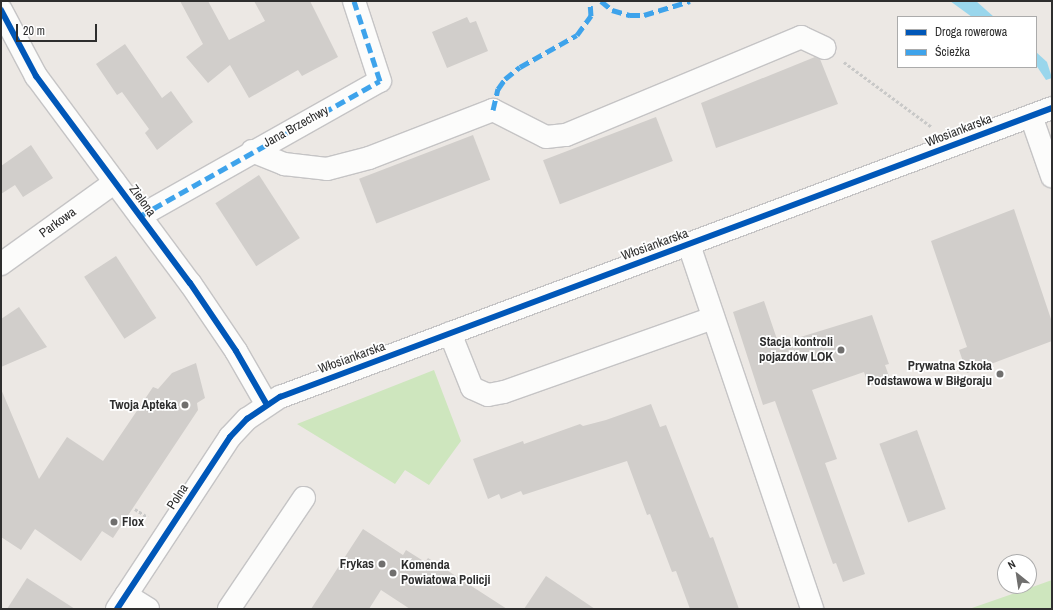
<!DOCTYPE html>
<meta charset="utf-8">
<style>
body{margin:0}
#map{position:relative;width:1053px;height:610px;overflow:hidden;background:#ece8e4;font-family:"Archivo Narrow",sans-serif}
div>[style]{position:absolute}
.green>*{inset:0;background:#cee6be}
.water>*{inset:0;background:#99d6ec}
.building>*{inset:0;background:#d1cecb;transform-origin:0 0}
.path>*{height:2.5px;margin-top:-1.25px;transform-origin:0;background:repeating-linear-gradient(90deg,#c9c9c8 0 3px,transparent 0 5px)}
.roads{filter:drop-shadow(1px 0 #c5c4c5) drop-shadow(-1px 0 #c5c4c5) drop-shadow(0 1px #c5c4c5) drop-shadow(0 -1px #c5c4c5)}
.minor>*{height:22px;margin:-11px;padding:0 11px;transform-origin:11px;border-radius:11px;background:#fcfcfb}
.quiet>*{height:5px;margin-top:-2.5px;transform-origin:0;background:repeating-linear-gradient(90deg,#3ea3eb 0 10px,transparent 0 15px)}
.cycleway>*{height:6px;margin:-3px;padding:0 3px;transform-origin:3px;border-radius:3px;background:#0057b8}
.dots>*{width:11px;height:11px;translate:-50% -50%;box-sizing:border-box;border:2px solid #fff;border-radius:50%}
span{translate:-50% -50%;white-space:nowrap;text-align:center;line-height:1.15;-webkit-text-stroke:3.5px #fff;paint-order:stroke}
.street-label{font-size:13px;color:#2e2e2e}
.poi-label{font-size:13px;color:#2e2e2e;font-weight:700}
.right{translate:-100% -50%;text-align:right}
.left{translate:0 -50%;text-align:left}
.frame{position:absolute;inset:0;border:2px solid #2e2e2e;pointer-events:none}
.legend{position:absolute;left:897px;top:16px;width:140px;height:52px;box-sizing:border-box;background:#fff;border:1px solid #ababab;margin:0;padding:5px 7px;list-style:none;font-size:12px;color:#2e2e2e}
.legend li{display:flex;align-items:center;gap:8px;height:20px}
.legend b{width:20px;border:1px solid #ababab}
.north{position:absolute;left:997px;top:554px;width:40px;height:40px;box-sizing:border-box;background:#fff;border:1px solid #ababab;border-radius:50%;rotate:330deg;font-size:11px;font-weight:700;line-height:16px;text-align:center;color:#2e2e2e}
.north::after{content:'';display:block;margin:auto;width:14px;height:18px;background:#706f6e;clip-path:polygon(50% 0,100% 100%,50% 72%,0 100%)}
.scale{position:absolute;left:16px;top:24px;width:81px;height:18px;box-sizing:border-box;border:2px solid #2e2e2e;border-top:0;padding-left:5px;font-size:12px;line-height:14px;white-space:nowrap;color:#2e2e2e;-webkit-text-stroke:3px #fff;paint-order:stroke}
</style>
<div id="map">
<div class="green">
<i style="clip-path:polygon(434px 370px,461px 441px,429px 485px,405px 470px,395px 484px,297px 424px)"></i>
<i style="clip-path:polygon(1052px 580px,1052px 609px,969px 609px,1024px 590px)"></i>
</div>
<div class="water">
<i style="clip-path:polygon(950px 1px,976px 1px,994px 17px,972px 17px)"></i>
<i style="clip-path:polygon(1036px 52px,1047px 62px,1052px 78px,1046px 80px,1036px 65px)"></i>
</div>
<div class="building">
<i style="clip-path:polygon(180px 1px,208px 1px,229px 40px,265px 21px,254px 1px,310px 1px,338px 57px,302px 76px,298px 70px,249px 98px,230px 65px,208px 83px,186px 57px,203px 44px)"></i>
<i style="clip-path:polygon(467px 17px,470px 23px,476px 21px,488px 51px,447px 68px,432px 32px)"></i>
<i style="clip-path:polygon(125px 44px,162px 98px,171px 91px,193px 122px,157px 150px,145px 133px,149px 129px,122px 92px,117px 95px,96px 64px)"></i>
<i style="clip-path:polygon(815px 57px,820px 59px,838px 104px,716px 148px,701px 103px)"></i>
<i style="left:656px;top:117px;width:47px;height:121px;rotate:69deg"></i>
<i style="left:473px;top:135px;width:48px;height:122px;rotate:69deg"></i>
<i style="clip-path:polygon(31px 145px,53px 178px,23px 197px,15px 185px,1px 194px,1px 166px)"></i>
<i style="left:259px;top:175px;width:75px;height:52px;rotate:57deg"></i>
<i style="clip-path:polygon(1014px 209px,1052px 322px,1052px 341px,967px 373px,959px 350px,967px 347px,931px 241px)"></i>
<i style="left:116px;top:256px;width:74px;height:38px;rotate:57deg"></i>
<i style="clip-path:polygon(764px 301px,780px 348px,794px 339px,872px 315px,889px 364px,885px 365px,890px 379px,869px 386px,864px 372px,812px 390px,837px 459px,825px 463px,865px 574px,843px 582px,836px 563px,833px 564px,775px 401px,763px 405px,733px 312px)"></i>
<i style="clip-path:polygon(19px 307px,47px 347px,1px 367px,1px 319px)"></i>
<i style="clip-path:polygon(196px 363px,205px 398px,197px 403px,198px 410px,113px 538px,102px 531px,81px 561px,35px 529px,21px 550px,1px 537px,1px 389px,39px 479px,67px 437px,103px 461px,153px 387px,158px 389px,172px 373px)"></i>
<i style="clip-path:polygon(651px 404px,660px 427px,666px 425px,710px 538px,713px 537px,739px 609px,690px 609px,676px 571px,672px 572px,650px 514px,647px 515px,627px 461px,523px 495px,521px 491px,501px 499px,499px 494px,488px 499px,473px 459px,523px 441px,524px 444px,580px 424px,583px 426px,606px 420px)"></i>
<i style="left:917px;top:430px;width:84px;height:40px;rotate:70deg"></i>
<i style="clip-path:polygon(363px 529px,403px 555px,406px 550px,425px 562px,428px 558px,507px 609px,410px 609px,381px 590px,369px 609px,311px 609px)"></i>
<i style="clip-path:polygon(546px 576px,595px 609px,524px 609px)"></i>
<i style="clip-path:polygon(27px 578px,75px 609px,7px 609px)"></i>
</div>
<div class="path">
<i style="left:844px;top:62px;width:109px;rotate:36.5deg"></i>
<i style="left:135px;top:509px;width:15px;rotate:32deg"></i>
</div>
<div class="roads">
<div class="minor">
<i style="left:1px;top:10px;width:75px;rotate:62.1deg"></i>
<i style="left:36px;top:76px;width:258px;rotate:53.4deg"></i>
<i style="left:190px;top:283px;width:82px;rotate:55.9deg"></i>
<i style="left:236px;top:351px;width:62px;rotate:60.1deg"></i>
<i style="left:1031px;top:116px;width:64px;rotate:70.7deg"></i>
<i style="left:252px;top:151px;width:35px;rotate:22deg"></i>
<i style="left:284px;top:164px;width:43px;rotate:6.6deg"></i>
<i style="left:327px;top:169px;width:43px;rotate:-14.7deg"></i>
<i style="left:369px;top:158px;width:133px;rotate:-21.2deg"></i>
<i style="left:493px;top:110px;width:59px;rotate:27deg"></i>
<i style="left:546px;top:137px;width:20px;rotate:-6deg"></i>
<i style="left:566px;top:135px;width:255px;rotate:-22.6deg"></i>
<i style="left:801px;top:37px;width:26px;rotate:25deg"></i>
<i style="left:140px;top:216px;width:275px;rotate:-29.4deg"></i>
<i style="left:380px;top:81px;width:84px;rotate:-108deg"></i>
<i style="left:689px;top:245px;width:384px;rotate:71.3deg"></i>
<i style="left:1px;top:264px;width:140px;rotate:-35.7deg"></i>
<i style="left:450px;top:333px;width:59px;rotate:68.2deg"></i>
<i style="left:472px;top:388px;width:17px;rotate:24deg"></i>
<i style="left:488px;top:395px;width:16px;rotate:-11deg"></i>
<i style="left:504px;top:392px;width:222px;rotate:-19.5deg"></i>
<i style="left:126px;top:595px;width:26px;rotate:32deg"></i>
<i style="left:117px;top:609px;width:206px;rotate:-56.7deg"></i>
<i style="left:230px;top:437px;width:25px;rotate:-47deg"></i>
<i style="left:247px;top:419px;width:40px;rotate:-34deg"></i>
<i style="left:280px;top:397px;width:824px;rotate:-20.52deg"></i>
<i style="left:229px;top:609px;width:134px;rotate:-56deg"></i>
</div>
</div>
<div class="quiet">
<i style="left:601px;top:1px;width:14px;rotate:39deg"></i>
<i style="left:612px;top:10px;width:19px;rotate:16deg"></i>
<i style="left:630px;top:15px;width:14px"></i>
<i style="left:644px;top:15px;width:48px;rotate:-16.9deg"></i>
<i style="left:493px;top:110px;width:22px;rotate:-77deg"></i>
<i style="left:498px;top:89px;width:12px;rotate:-55deg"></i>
<i style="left:505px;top:79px;width:19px;rotate:-39deg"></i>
<i style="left:520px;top:67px;width:65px;rotate:-29.3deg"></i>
<i style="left:577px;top:35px;width:24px;rotate:-54deg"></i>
<i style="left:591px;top:16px;width:15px;rotate:-94deg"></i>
<i style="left:140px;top:216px;width:275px;rotate:-29.4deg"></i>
<i style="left:380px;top:81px;width:84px;rotate:-108deg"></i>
</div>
<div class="cycleway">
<i style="left:1px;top:10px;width:75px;rotate:62.1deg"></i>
<i style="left:36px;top:76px;width:258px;rotate:53.4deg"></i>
<i style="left:190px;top:283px;width:82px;rotate:55.9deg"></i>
<i style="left:236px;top:351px;width:62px;rotate:60.1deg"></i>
<i style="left:117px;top:609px;width:206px;rotate:-56.7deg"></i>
<i style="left:230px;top:437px;width:25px;rotate:-47deg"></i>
<i style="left:247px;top:419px;width:40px;rotate:-34deg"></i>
<i style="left:280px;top:397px;width:824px;rotate:-20.52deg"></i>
</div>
<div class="dots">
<i style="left:841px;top:350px;background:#706f6e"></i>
<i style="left:1000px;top:374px;background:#706f6e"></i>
<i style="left:185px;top:405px;background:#706f6e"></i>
<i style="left:114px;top:522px;background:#706f6e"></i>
<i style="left:382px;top:564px;background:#706f6e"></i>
<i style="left:393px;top:573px;background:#706f6e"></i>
</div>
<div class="street-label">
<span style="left:296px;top:127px;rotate:-29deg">Jana Brzechwy</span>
<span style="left:959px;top:131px;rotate:-21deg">Włosiankarska</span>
<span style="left:142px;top:201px;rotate:54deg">Zielona</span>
<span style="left:58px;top:223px;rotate:-36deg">Parkowa</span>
<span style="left:655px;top:245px;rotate:-20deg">Włosiankarska</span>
<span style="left:352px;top:358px;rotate:-20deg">Włosiankarska</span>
<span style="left:178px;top:497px;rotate:-57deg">Polna</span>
</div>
<div class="poi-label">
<span class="right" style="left:833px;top:350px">Stacja kontroli<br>pojazdów LOK</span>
<span class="right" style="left:992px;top:374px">Prywatna Szkoła<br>Podstawowa w Biłgoraju</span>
<span class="right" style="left:177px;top:405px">Twoja Apteka</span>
<span class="left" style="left:122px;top:522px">Flox</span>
<span class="right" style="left:374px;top:564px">Frykas</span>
<span class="left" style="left:401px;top:573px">Komenda<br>Powiatowa Policji</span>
</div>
<div class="frame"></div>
<ul class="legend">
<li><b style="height:5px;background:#0057b8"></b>Droga rowerowa</li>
<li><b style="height:5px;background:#3ea3eb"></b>Ścieżka</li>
</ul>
<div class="north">N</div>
<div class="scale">20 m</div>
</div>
